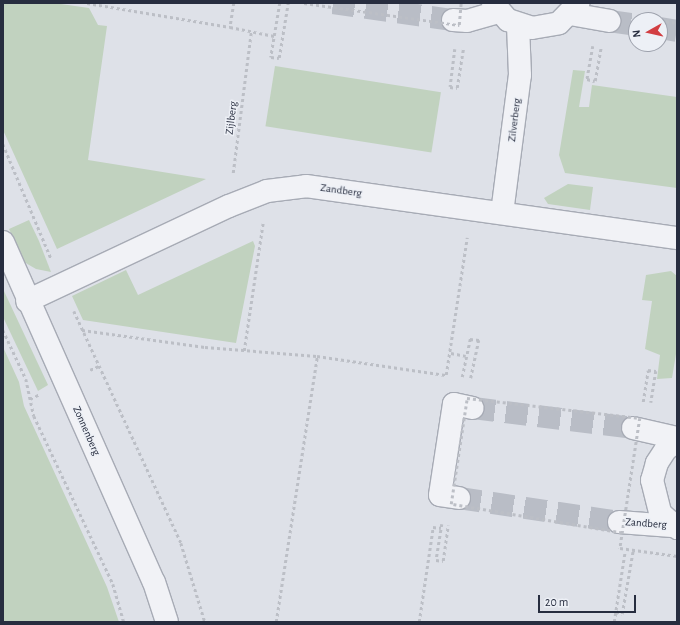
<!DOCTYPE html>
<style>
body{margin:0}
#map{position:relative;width:680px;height:625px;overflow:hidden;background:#dee1e8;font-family:"Alegreya Sans",sans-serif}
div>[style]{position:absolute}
.green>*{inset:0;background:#c1d2bf;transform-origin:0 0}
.street-tunnel>*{height:22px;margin-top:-11px;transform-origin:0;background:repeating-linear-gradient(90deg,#b9bdc6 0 22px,transparent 0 33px)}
.path>*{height:2.5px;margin-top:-1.25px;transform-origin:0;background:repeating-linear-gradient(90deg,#bcbfc6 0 3px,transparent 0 6px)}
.roads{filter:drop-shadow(1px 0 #a7abb5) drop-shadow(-1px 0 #a7abb5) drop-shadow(0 1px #a7abb5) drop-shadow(0 -1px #a7abb5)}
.street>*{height:22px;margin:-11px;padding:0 11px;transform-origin:11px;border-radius:11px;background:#f1f2f6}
.path-bridge>*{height:2.5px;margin-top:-1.25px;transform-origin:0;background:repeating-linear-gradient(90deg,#bcbfc6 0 3px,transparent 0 6px)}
span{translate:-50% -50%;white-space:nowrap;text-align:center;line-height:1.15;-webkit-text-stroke:3px #edf0f6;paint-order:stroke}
.street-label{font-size:11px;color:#272d3f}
.frame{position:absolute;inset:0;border:4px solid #272d3f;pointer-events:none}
.north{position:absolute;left:628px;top:12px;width:40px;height:40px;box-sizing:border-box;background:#edf0f6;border:1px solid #9ea2ad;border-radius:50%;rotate:262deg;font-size:11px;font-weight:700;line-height:16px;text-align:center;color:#272d3f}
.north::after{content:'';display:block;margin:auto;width:14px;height:18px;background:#d23e42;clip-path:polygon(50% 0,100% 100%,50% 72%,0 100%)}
.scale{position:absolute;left:538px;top:595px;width:98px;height:18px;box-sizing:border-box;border:2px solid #272d3f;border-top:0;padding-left:5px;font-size:12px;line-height:14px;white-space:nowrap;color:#272d3f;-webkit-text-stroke:3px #edf0f6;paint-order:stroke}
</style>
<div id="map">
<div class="green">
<i style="clip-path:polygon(3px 3px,54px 3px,89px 8px,98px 25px,107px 26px,88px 160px,206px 179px,57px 249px,3px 130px)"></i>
<i style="left:275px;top:66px;width:168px;height:61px;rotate:9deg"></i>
<i style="clip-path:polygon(573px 70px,585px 71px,579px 107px,589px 107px,592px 85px,677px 97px,677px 188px,565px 173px,559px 155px)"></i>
<i style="clip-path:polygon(568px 184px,593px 187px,590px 210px,548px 204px,544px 198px)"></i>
<i style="clip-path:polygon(29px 220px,39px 241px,51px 272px,36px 269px,24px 262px,9px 229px)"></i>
<i style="clip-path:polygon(253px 241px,255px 246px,236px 343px,83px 320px,72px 296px,126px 270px,138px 295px)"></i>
<i style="clip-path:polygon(671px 271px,677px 276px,677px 348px,672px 378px,657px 379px,660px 355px,645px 349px,652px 301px,642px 300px,646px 275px)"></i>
<i style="clip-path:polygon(3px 289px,48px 385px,38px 391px,3px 317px)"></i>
<i style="clip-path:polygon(3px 347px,19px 382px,24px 406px,107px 587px,119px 622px,3px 622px)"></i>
</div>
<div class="street-tunnel">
<i style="left:333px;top:3px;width:121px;rotate:8.1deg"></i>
<i style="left:609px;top:21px;width:27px;rotate:8deg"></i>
<i style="left:660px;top:28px;width:17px;rotate:10deg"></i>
<i style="left:473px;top:408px;width:161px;rotate:7.1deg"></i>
<i style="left:459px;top:498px;width:162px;rotate:8.5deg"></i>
</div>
<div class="path">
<i style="left:87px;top:3px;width:145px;rotate:9.5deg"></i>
<i style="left:234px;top:3px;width:24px;rotate:99deg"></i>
<i style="left:230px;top:27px;width:45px;rotate:11.6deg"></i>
<i style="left:280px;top:3px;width:55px;rotate:99.5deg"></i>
<i style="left:271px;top:57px;width:8px;rotate:7deg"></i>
<i style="left:279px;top:58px;width:56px;rotate:-80.7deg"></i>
<i style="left:636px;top:17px;width:21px;rotate:8deg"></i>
<i style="left:660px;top:20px;width:17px;rotate:10deg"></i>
<i style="left:593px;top:46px;width:34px;rotate:100deg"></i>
<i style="left:587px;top:79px;width:8px;rotate:14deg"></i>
<i style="left:595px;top:81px;width:34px;rotate:-80deg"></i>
<i style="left:455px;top:49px;width:38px;rotate:97deg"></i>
<i style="left:450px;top:87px;width:7px;rotate:8deg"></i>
<i style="left:457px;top:88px;width:39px;rotate:-81deg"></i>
<i style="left:3px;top:144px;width:124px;rotate:67.2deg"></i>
<i style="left:233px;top:173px;width:142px;rotate:-82.7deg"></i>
<i style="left:74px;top:311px;width:255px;rotate:65.2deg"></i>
<i style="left:181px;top:543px;width:83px;rotate:73.1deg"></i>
<i style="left:3px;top:330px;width:54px;rotate:64.9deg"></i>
<i style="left:26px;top:379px;width:38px;rotate:78deg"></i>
<i style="left:34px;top:416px;width:186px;rotate:64.8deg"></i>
<i style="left:113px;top:584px;width:40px;rotate:74deg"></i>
<i style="left:82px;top:330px;width:124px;rotate:7.9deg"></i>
<i style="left:205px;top:347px;width:112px;rotate:4.6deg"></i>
<i style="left:317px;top:356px;width:130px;rotate:8.4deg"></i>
<i style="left:446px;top:375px;width:139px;rotate:-81.3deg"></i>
<i style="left:244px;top:351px;width:129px;rotate:-81.6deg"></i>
<i style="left:451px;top:353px;width:15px;rotate:11deg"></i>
<i style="left:90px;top:370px;width:10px;rotate:-24deg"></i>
<i style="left:462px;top:377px;width:39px;rotate:-78deg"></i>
<i style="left:470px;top:339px;width:9px;rotate:6deg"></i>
<i style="left:479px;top:340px;width:39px;rotate:102deg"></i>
<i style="left:30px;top:399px;width:11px;rotate:-27deg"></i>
<i style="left:643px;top:402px;width:32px;rotate:-81deg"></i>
<i style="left:648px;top:370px;width:8px;rotate:7deg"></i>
<i style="left:656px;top:371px;width:32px;rotate:99deg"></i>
<i style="left:442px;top:524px;width:36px;rotate:99deg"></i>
<i style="left:436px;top:560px;width:7px;rotate:8deg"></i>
<i style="left:443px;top:561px;width:36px;rotate:-82deg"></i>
<i style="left:616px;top:612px;width:6px;rotate:18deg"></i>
<i style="left:622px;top:614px;width:65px;rotate:-80.2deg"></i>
<i style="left:276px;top:622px;width:269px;rotate:-81.2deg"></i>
<i style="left:419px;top:622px;width:96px;rotate:-81.6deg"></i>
<i style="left:433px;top:527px;width:8px;rotate:7deg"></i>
<i style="left:614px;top:622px;width:72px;rotate:-81.2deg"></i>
</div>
<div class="roads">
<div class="street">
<i style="left:493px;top:3px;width:23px;rotate:49deg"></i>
<i style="left:508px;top:20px;width:25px;rotate:18deg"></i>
<i style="left:532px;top:28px;width:27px;rotate:-10deg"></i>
<i style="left:559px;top:23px;width:28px;rotate:-46deg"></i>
<i style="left:570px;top:14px;width:40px;rotate:10deg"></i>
<i style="left:453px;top:20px;width:14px;rotate:4deg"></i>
<i style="left:467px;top:21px;width:33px;rotate:-16deg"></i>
<i style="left:502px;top:213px;width:139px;rotate:-82.6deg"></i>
<i style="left:520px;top:75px;width:49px;rotate:-92.3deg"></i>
<i style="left:3px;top:242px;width:372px;rotate:66.1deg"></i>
<i style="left:154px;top:582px;width:42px;rotate:72deg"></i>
<i style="left:27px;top:301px;width:223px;rotate:-25.2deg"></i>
<i style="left:229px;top:206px;width:41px;rotate:-21.5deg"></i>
<i style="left:267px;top:191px;width:39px;rotate:-7deg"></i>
<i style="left:306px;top:186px;width:375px;rotate:8deg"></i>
<i style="left:633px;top:428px;width:45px;rotate:12.8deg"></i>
<i style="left:677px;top:442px;width:13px;rotate:148deg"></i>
<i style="left:666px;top:449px;width:17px;rotate:123deg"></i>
<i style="left:657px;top:463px;width:18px;rotate:106deg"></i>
<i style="left:652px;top:480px;width:34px;rotate:76deg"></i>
<i style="left:660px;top:513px;width:23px;rotate:41deg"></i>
<i style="left:459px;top:498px;width:19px;rotate:-171deg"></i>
<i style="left:440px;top:495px;width:92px;rotate:-81.3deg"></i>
<i style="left:454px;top:404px;width:19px;rotate:12deg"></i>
<i style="left:619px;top:522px;width:53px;rotate:4.3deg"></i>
</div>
</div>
<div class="path-bridge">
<i style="left:304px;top:3px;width:157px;rotate:8.1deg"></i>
<i style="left:459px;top:25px;width:22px;rotate:-85deg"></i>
<i style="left:622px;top:533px;width:173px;rotate:-170.4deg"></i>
<i style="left:451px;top:504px;width:107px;rotate:-81.4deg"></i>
<i style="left:467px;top:398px;width:174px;rotate:6.6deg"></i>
<i style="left:640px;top:418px;width:132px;rotate:98.7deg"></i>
<i style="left:620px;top:548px;width:58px;rotate:8deg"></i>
</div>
<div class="street-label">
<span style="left:232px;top:118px;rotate:-83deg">Zijlberg</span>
<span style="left:515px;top:120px;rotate:-83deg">Zilverberg</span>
<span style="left:341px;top:191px;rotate:8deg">Zandberg</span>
<span style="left:86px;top:431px;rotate:66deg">Zonnenberg</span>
<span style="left:646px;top:524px;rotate:4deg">Zandberg</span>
</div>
<div class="frame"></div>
<div class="north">N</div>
<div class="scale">20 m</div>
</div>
